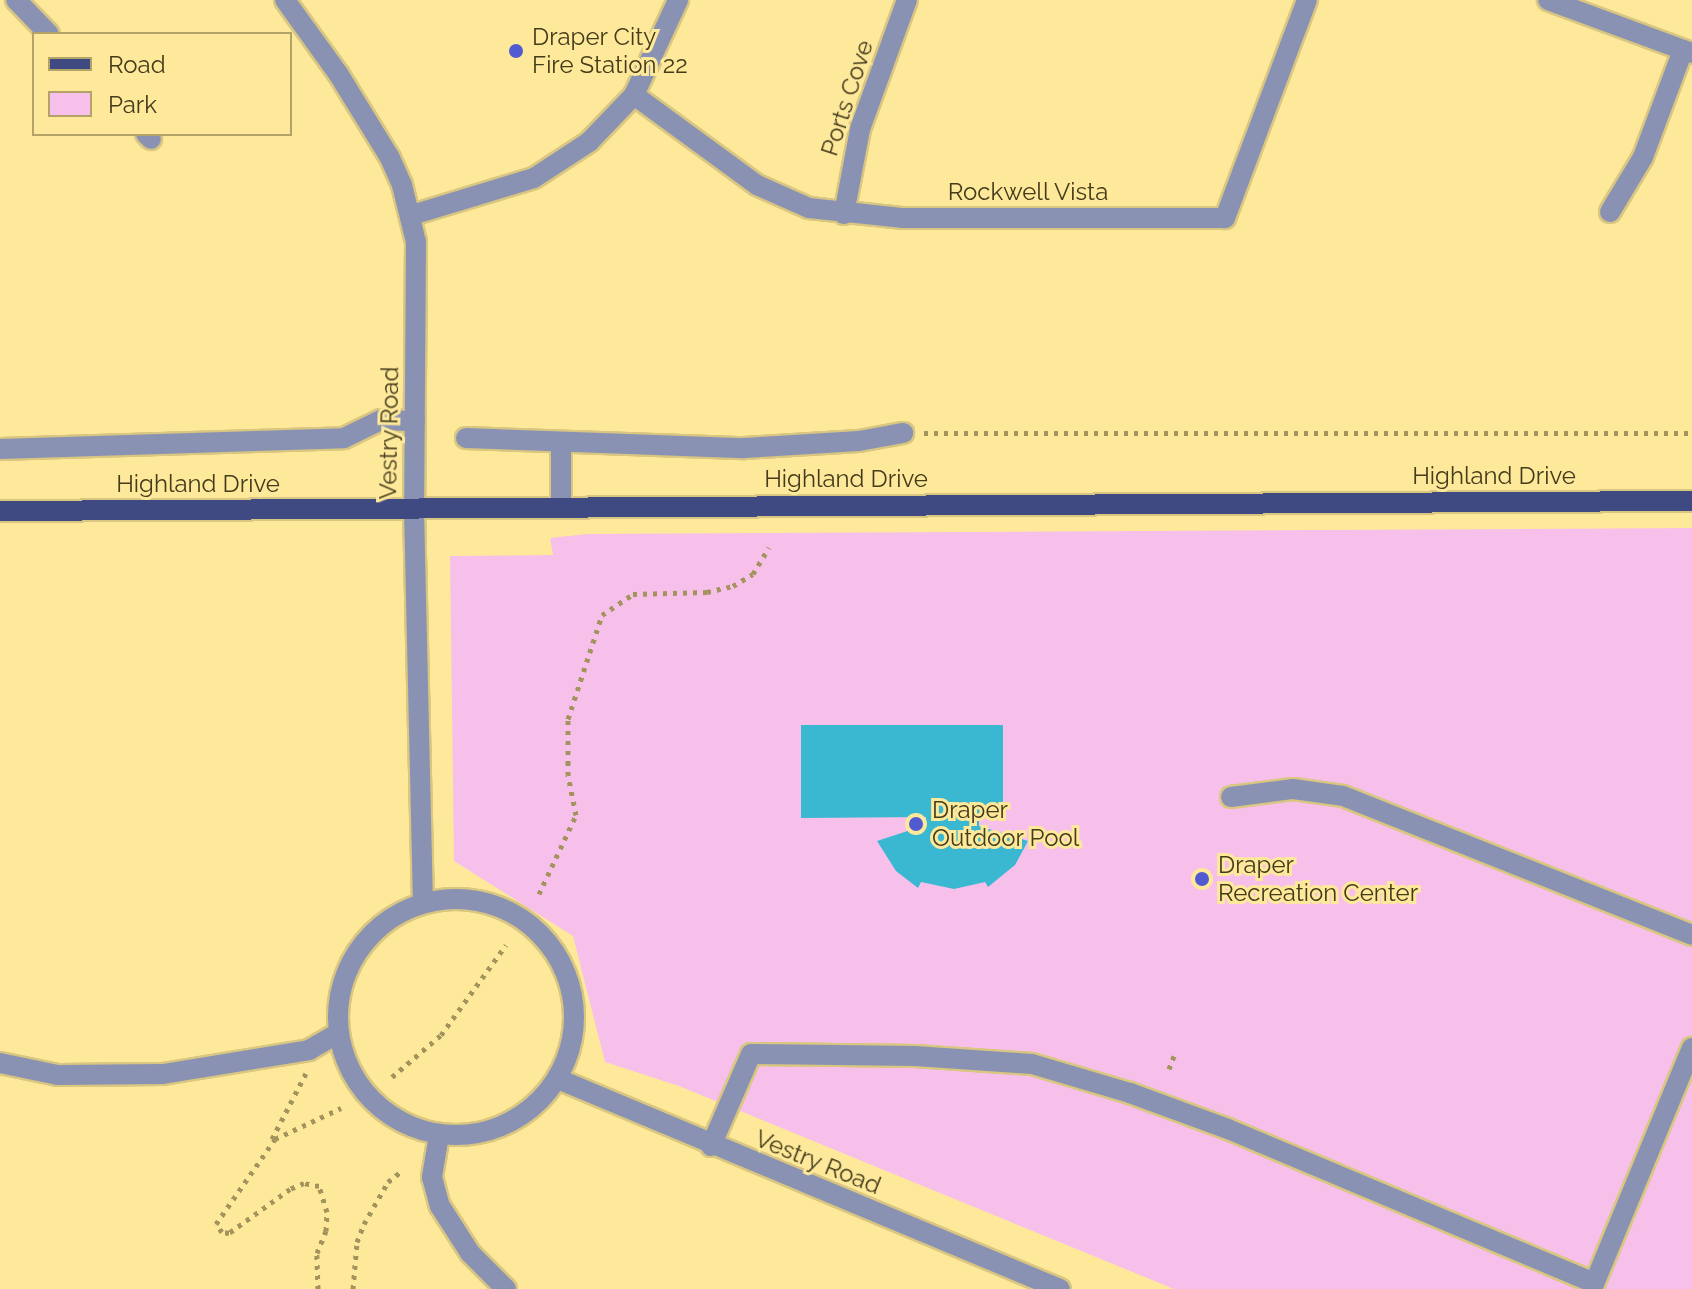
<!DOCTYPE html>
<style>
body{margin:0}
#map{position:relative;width:1692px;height:1289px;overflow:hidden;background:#fee99b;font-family:Raleway,sans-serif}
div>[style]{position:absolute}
.green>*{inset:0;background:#f7c0ea}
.water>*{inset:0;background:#3ab7d1}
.path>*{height:5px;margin-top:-2.5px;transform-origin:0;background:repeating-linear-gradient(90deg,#a3945d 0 4px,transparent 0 10px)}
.roads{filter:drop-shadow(2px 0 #d9c681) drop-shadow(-2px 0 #d9c681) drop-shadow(0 2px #d9c681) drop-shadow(0 -2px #d9c681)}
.minor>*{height:20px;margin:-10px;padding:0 10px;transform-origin:10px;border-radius:10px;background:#8a92b3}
.minor>.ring{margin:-10px;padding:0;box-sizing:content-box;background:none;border:20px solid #8a92b3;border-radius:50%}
.major>*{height:20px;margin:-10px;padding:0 10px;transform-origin:10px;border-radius:10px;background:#3f4982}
.dots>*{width:22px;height:22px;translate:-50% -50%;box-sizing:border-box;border:4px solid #fee99b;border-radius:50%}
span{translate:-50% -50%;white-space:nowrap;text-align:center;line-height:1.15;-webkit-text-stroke:6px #fee99b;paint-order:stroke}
.poi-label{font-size:24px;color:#443b1b}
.left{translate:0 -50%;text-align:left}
.street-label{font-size:24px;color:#443b1b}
.legend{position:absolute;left:32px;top:32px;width:260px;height:104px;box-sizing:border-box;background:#fee99b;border:2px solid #b4a368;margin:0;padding:10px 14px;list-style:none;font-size:24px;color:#443b1b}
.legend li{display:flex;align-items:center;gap:16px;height:40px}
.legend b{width:40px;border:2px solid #b4a368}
</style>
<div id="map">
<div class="green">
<i style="clip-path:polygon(1692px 528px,1692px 1289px,1174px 1289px,679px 1086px,605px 1062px,573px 936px,454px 861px,450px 556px,553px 555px,550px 538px,587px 534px)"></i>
</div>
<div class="water">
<i style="clip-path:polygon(801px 725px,1003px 725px,1003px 817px,979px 817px,979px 826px,1028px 841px,1015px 865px,988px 887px,985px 882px,954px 889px,921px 882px,918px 888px,896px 871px,877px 841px,926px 825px,926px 817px,801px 818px)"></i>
</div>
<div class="path">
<i style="left:924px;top:433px;width:768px"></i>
<i style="left:539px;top:894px;width:87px;rotate:-64.9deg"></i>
<i style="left:576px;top:815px;width:41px;rotate:-101.3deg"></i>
<i style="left:568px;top:775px;width:56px;rotate:-90deg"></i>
<i style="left:568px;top:719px;width:109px;rotate:-71.9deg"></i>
<i style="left:602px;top:615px;width:37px;rotate:-34deg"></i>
<i style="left:633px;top:594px;width:74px;rotate:-1.5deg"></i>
<i style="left:707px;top:592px;width:27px;rotate:-13deg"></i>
<i style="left:733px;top:586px;width:23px;rotate:-31deg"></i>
<i style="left:753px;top:574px;width:31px;rotate:-59deg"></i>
<i style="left:1169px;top:1069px;width:17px;rotate:-69deg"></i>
<i style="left:392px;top:1077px;width:65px;rotate:-40.6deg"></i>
<i style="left:441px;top:1035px;width:111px;rotate:-54.2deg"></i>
<i style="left:272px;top:1139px;width:74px;rotate:-62.7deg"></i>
<i style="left:318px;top:1289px;width:36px;rotate:-92deg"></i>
<i style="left:317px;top:1253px;width:24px;rotate:-68deg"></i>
<i style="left:326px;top:1231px;width:19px;rotate:-87deg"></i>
<i style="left:327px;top:1212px;width:27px;rotate:-107deg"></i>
<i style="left:319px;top:1186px;width:15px;rotate:-169deg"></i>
<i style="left:304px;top:1183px;width:15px;rotate:157deg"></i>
<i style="left:290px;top:1189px;width:75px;rotate:144.2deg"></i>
<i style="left:229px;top:1233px;width:7px;rotate:-172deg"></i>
<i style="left:222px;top:1232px;width:10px;rotate:-127deg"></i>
<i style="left:216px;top:1224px;width:103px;rotate:-55.2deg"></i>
<i style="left:275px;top:1139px;width:73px;rotate:-25.2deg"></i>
<i style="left:353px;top:1289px;width:47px;rotate:-85.1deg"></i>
<i style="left:357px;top:1242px;width:19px;rotate:-69deg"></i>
<i style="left:364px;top:1224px;width:48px;rotate:-60.3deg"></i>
<i style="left:388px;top:1182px;width:19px;rotate:-39deg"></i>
</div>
<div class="roads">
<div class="minor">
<i style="left:16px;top:0;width:47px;rotate:45.9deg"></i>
<i style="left:285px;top:0;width:92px;rotate:54.2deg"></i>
<i style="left:339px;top:75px;width:97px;rotate:58.4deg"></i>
<i style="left:390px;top:158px;width:30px;rotate:66deg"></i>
<i style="left:402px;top:185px;width:59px;rotate:76.2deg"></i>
<i style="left:416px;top:242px;width:267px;rotate:90.4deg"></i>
<i style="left:414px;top:509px;width:393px;rotate:88.7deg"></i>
<i style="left:1548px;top:0;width:153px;rotate:20.2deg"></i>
<i style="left:634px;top:95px;width:152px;rotate:36.2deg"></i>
<i style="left:757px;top:185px;width:57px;rotate:23.9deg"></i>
<i style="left:809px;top:208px;width:95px;rotate:6.1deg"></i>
<i style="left:903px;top:218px;width:322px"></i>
<i style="left:1225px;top:218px;width:233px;rotate:-69.4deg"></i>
<i style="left:146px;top:134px;width:7px;rotate:45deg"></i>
<i style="left:1610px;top:212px;width:64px;rotate:-59deg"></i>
<i style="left:1643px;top:157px;width:114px;rotate:-69.5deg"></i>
<i style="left:844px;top:214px;width:86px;rotate:-79.3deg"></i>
<i style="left:860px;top:129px;width:137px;rotate:-70deg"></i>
<i style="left:412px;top:215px;width:127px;rotate:-16.9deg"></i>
<i style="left:534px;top:178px;width:66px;rotate:-33.2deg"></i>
<i style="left:589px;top:142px;width:65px;rotate:-46.2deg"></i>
<i style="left:634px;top:95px;width:105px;rotate:-65.1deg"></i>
<i style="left:466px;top:438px;width:278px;rotate:2.1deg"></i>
<i style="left:744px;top:448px;width:115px;rotate:-3.5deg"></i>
<i style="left:859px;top:441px;width:45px;rotate:-10.3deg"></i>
<i style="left:0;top:449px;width:344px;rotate:-1.8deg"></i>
<i style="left:344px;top:438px;width:41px;rotate:-25.9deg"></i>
<i style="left:381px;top:420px;width:34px;rotate:2deg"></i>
<i style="left:561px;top:508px;width:66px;rotate:-90deg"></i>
<i style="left:1231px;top:797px;width:63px;rotate:-7.4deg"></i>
<i style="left:1293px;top:789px;width:50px;rotate:8deg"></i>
<i style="left:1343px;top:796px;width:376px;rotate:21.7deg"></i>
<i class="ring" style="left:338px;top:899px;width:216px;height:216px"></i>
<i style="left:0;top:1063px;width:59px;rotate:11.7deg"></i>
<i style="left:58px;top:1075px;width:105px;rotate:-0.5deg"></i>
<i style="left:163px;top:1074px;width:148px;rotate:-9.3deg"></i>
<i style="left:309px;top:1050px;width:34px;rotate:-30deg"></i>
<i style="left:558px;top:1079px;width:544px;rotate:22.7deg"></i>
<i style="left:439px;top:1135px;width:43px;rotate:99.5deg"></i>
<i style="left:432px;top:1177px;width:30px;rotate:75deg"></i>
<i style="left:440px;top:1206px;width:56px;rotate:57.4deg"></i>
<i style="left:470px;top:1253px;width:51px;rotate:45deg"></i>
<i style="left:711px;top:1146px;width:100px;rotate:-66.5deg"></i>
<i style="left:751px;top:1054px;width:164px;rotate:0.7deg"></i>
<i style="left:915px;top:1056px;width:117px;rotate:3.9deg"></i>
<i style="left:1032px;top:1064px;width:102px;rotate:16.5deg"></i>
<i style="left:1130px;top:1093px;width:104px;rotate:20.2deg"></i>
<i style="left:1228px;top:1129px;width:397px;rotate:22.8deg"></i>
<i style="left:1592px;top:1289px;width:261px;rotate:-67.5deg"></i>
</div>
<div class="major">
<i style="left:0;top:511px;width:1692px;rotate:-0.34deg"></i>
</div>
</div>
<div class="dots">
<i style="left:516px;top:51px;background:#505bd1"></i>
<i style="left:916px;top:824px;background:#505bd1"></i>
<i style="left:1202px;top:879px;background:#505bd1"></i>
</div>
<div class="poi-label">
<span class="left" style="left:532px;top:51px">Draper City<br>Fire Station 22</span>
<span class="left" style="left:932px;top:824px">Draper<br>Outdoor Pool</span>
<span class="left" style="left:1218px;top:879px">Draper<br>Recreation Center</span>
</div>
<div class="street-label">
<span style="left:847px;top:98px;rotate:-72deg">Ports Cove</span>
<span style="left:1028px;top:192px">Rockwell Vista</span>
<span style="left:389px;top:433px;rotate:-89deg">Vestry Road</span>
<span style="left:1494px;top:476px">Highland Drive</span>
<span style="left:846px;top:479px">Highland Drive</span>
<span style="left:198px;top:484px">Highland Drive</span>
<span style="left:818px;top:1162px;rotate:22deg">Vestry Road</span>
</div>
<ul class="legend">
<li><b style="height:10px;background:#3f4982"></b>Road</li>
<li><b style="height:22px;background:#f7c0ea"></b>Park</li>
</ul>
</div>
